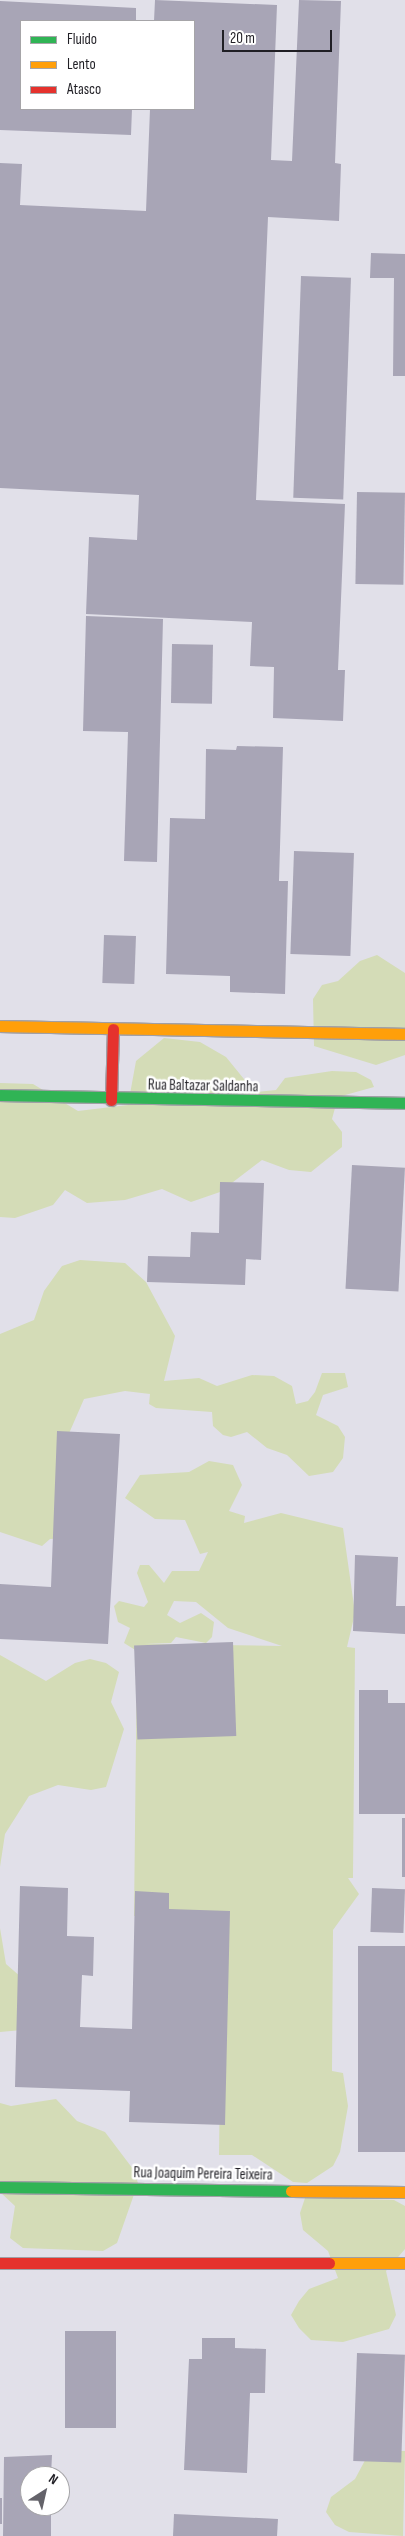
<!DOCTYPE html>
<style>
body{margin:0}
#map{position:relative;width:405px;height:2536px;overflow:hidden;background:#e1e0e9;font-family:"Sofia Sans Condensed",sans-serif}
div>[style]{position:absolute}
.green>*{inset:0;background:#d4dcb7}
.building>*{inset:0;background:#a8a5b6;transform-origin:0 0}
.roads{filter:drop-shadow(1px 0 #a09fa5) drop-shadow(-1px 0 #a09fa5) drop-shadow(0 1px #a09fa5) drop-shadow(0 -1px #a09fa5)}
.fast>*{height:11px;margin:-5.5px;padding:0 5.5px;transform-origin:5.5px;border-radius:5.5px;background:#30b455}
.slow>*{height:11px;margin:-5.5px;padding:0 5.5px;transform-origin:5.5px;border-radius:5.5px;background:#ff9f0a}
.jam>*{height:11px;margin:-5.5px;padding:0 5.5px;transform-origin:5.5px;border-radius:5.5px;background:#e5322d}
span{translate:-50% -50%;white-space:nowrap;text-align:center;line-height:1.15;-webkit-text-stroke:5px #fff;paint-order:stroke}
.street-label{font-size:15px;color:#201f25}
.legend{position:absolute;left:20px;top:20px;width:175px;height:90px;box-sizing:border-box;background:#fff;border:1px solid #a6a5a8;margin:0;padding:6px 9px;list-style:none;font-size:15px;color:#201f25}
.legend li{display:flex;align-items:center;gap:10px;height:25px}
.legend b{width:25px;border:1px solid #a6a5a8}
.north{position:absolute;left:20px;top:2466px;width:50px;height:50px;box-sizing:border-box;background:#fff;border:1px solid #a6a5a8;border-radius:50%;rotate:35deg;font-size:14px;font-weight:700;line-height:20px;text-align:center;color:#201f25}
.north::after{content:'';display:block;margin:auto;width:18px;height:22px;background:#64636a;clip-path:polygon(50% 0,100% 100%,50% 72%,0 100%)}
.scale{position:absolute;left:222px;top:30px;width:110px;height:22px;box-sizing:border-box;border:2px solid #201f25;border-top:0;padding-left:6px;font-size:15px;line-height:18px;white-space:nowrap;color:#201f25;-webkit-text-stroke:4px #fff;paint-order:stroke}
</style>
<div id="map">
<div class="green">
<i style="clip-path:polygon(377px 955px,405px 973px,405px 1055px,376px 1065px,314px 1046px,313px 999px,322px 985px,338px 981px,360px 961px)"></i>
<i style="clip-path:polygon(164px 1038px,200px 1042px,226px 1057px,248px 1084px,248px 1093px,276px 1090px,285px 1078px,332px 1071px,356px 1072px,371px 1080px,374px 1087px,338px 1097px,332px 1119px,342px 1132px,342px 1147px,311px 1172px,289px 1170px,262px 1160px,220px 1192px,191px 1202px,162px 1189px,125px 1200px,87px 1203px,65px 1190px,53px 1205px,15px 1218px,0 1217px,0 1083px,33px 1084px,78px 1111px,128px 1105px,136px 1061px)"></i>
<i style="clip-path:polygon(80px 1260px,125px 1263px,146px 1282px,175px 1336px,164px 1381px,199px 1378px,217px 1386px,252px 1375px,274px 1376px,292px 1386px,296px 1404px,308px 1401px,315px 1392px,322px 1373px,345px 1373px,348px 1387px,323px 1395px,316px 1415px,338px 1426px,345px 1437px,343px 1458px,333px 1472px,309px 1476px,287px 1455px,267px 1448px,247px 1432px,231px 1437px,223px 1435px,213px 1426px,212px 1412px,156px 1408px,149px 1404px,150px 1394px,125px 1391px,84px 1399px,67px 1438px,66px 1538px,50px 1539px,42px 1546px,0 1532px,0 1334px,34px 1320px,44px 1291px,62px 1266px)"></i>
<i style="clip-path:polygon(evenodd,209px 1461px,233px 1465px,242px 1485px,229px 1511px,245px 1516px,244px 1523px,281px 1513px,343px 1528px,355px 1613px,347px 1647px,355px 1648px,353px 1878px,348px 1878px,359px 1894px,333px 1930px,332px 2071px,343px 2073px,348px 2106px,340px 2152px,333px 2166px,307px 2183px,293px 2182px,252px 2155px,219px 2155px,222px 1926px,213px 1917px,134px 1916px,137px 1651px,124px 1643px,130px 1628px,118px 1622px,114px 1606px,119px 1601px,144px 1607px,148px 1602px,137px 1573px,140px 1565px,149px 1565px,164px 1583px,172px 1571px,199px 1571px,208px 1552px,200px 1554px,185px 1520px,155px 1519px,125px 1498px,140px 1475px,189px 1472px,209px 1461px,174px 1601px,196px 1602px,228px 1628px,282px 1646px,144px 1644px,171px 1643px,176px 1637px,206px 1643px,212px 1637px,214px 1622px,201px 1613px,180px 1623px,167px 1615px,174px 1601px)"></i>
<i style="clip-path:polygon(0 1655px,46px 1681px,75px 1663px,90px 1659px,106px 1663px,119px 1672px,111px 1702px,124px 1729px,106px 1787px,91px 1790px,58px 1785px,29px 1796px,5px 1834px,0 1867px)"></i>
<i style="clip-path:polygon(0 1928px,6px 1964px,29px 1984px,22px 2030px,0 2032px)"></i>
<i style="clip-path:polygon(56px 2099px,77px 2121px,105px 2132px,133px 2169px,138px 2183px,117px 2243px,103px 2251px,23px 2248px,10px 2238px,15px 2206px,0 2192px,0 2103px,11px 2106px)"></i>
<i style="clip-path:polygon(305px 2198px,394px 2200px,405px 2206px,405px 2249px,386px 2271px,396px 2315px,389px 2329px,343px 2342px,311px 2340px,299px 2328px,291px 2315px,299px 2301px,309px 2289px,338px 2278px,328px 2251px,303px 2230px,300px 2213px)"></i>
<i style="clip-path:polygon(370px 2451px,405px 2451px,403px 2536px,349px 2532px,335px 2525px,326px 2512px,331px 2497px,355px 2479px)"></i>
</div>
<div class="building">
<i style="clip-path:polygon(155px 0,277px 5px,271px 160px,292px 161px,299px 0,341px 1px,335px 163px,341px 164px,339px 221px,268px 217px,256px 500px,345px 504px,338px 670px,345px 670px,343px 721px,273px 718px,274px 667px,250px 666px,252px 622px,86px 614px,89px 537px,137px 540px,139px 495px,0 488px,0 163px,22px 164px,20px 205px,146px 211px,150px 109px,194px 109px,194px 21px,154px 21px)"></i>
<i style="clip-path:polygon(0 1px,136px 8px,136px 21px,21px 21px,21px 109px,132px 109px,131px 135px,0 130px)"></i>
<i style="clip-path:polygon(371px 253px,405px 254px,405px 376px,393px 376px,394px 278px,370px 278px)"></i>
<i style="left:301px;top:276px;width:50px;height:222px;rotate:2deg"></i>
<i style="left:357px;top:492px;width:48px;height:92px;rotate:1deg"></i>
<i style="clip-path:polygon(86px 616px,163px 619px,157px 862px,124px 861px,128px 732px,83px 731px)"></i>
<i style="left:172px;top:644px;width:41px;height:59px;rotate:1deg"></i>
<i style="clip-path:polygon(237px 746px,283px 747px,279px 881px,288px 881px,285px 994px,230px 992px,230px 976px,166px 974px,170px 818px,205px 819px,206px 749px,236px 750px)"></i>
<i style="left:294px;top:851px;width:60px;height:103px;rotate:2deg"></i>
<i style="left:104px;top:935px;width:32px;height:48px;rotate:2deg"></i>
<i style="left:352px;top:1165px;width:53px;height:124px;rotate:3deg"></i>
<i style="clip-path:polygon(220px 1182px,264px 1183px,261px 1260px,246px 1259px,245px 1285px,147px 1282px,148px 1256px,190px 1257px,191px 1232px,219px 1233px)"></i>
<i style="clip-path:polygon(57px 1431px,120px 1434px,108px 1644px,0 1639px,0 1584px,51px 1587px)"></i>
<i style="clip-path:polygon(355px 1555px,398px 1557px,396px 1606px,405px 1606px,405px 1634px,353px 1631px)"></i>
<i style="left:233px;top:1642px;width:94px;height:99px;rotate:88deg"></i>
<i style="clip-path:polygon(359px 1690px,388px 1690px,388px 1703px,405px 1703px,405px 1814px,359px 1814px)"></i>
<i style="left:402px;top:1818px;width:3px;height:59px"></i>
<i style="clip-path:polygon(20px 1886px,68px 1888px,67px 1936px,94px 1937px,93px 1976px,82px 1975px,80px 2027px,132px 2029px,135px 1891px,169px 1893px,169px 1909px,230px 1911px,225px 2125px,129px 2122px,130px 2091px,15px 2087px)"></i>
<i style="left:372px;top:1888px;width:33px;height:44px;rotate:2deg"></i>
<i style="left:405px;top:1946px;width:206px;height:47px;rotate:90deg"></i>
<i style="left:116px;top:2331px;width:97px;height:51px;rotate:90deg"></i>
<i style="clip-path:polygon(202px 2338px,235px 2338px,235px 2348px,266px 2349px,265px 2393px,250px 2393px,247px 2473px,184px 2470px,189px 2359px,202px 2359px)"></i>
<i style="left:357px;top:2353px;width:48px;height:108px;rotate:2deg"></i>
<i style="clip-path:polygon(52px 2455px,51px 2476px,30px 2476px,30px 2506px,51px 2506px,51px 2536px,3px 2536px,4px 2457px)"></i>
<i style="left:0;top:2498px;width:2px;height:26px"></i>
<i style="clip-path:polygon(174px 2514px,278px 2519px,277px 2536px,173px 2536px)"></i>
</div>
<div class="roads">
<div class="fast">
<i style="left:0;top:1095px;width:405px;rotate:1.1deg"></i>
<i style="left:0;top:2187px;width:291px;rotate:0.8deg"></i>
</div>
<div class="slow">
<i style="left:0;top:1026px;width:405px;rotate:1.1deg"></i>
<i style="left:291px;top:2191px;width:114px;rotate:0.5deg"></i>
<i style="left:329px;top:2263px;width:76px"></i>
</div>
<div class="jam">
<i style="left:111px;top:1100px;width:71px;rotate:-88.4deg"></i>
<i style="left:0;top:2263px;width:329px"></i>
</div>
</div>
<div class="street-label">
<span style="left:203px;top:1086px;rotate:1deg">Rua Baltazar Saldanha</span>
<span style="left:203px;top:2174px;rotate:1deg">Rua Joaquim Pereira Teixeira</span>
</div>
<ul class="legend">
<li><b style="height:6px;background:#30b455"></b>Fluido</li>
<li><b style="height:6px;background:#ff9f0a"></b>Lento</li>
<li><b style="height:6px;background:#e5322d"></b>Atasco</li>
</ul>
<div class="north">N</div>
<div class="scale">20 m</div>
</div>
